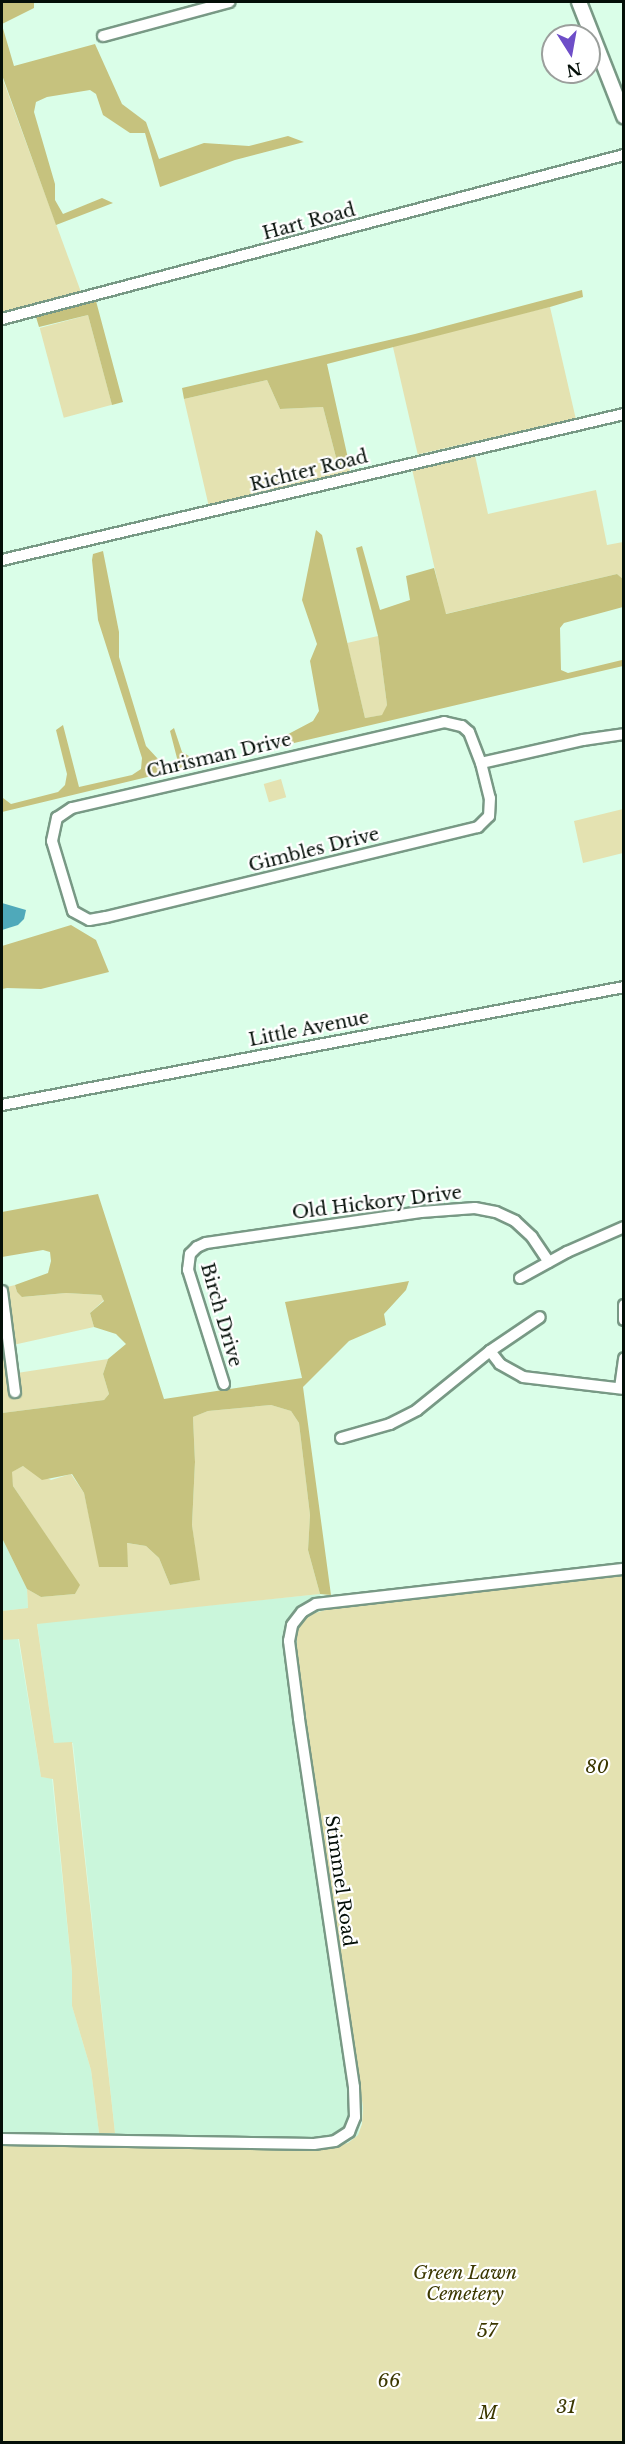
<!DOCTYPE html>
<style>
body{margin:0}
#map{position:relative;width:625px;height:2444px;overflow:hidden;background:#dafee8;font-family:"Libre Baskerville",serif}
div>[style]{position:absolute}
.built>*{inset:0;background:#caf6db}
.green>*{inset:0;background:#e4e2b1;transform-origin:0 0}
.forest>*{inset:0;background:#c6c27e}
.water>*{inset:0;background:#4fa9ba}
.roads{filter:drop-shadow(2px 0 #789985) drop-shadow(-2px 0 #789985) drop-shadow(0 2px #789985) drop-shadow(0 -2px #789985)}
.minor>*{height:10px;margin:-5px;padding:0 5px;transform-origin:5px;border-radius:5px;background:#fff}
.major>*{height:14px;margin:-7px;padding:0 7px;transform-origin:7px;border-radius:7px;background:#fff}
span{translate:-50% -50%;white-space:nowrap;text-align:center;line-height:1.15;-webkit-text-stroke:4.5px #fff;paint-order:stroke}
.street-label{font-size:18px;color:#040f08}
.park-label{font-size:18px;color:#3b3700;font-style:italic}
.frame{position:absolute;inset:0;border:3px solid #040f08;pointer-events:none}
.north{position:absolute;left:541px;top:24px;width:60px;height:60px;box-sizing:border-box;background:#fff;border:2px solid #9b9f9c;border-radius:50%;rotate:169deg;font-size:16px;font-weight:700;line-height:24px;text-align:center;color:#040f08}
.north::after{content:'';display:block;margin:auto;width:21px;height:27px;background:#6e4ec8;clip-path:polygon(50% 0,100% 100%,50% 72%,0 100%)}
</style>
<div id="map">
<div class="built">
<i style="clip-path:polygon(2px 1538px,27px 1589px,28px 1608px,2px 1611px)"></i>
<i style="clip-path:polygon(320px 1594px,322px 1611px,312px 1614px,296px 1645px,297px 1667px,363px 2108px,358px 2135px,339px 2147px,314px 2150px,2px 2145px,2px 1640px,18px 1638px,41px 1777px,52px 1778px,72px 1972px,72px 2006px,91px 2070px,99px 2133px,115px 2133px,73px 1743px,54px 1743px,37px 1623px)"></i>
</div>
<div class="green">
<i style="clip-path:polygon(2px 77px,81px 292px,2px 313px)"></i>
<i style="left:550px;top:307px;width:114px;height:162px;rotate:77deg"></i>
<i style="left:88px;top:315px;width:93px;height:50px;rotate:75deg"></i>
<i style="clip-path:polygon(267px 380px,280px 409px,323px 407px,338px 465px,349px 463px,350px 473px,209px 507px,184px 399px)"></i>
<i style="clip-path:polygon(475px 455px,488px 514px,596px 490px,607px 545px,623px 542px,623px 579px,617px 574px,445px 614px,412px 469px)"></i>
<i style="clip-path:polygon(378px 636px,387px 705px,383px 715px,365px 718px,347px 643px)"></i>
<i style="left:281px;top:779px;width:19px;height:18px;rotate:74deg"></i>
<i style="clip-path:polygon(623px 809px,623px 853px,583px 863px,574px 821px)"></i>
<i style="clip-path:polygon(15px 1285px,17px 1292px,23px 1297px,66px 1293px,101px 1295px,104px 1300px,90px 1313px,94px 1327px,13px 1345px,3px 1288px)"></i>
<i style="clip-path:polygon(2px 1339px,11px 1397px,20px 1396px,17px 1373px,108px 1359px,103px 1374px,109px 1394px,104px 1400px,2px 1413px)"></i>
<i style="clip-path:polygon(271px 1405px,291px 1411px,299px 1423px,310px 1515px,308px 1550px,320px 1594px,37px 1624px,54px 1743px,72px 1742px,115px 2133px,99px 2133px,91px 2070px,72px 2006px,72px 1972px,53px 1779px,41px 1777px,19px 1639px,2px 1640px,2px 1611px,28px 1608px,27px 1589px,41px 1597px,75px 1594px,79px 1585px,13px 1486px,11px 1472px,23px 1466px,51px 1480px,71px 1474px,84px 1493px,100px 1567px,128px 1567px,126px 1543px,146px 1546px,159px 1558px,170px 1585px,199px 1580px,192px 1525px,195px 1462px,193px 1417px,208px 1411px)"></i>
<i style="clip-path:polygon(623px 1575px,623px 2442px,2px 2442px,2px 2145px,314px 2150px,348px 2143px,358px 2135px,362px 2124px,363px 2107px,297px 1667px,297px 1632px,303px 1621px,312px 1614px,332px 1608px)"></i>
</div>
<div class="forest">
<i style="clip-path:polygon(2px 2px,34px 2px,34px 8px,2px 24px)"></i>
<i style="clip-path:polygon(2px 25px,14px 66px,95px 44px,122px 104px,146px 122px,159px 159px,204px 143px,249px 146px,288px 136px,304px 142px,235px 160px,160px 187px,145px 133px,130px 133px,103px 115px,96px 94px,90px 90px,47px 97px,36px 102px,34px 112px,55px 184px,55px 200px,63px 214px,102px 198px,113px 203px,56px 225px,2px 75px)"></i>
<i style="clip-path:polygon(582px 290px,583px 297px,550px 307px,327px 364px,349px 463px,338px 465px,323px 407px,280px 409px,267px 380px,184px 399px,182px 388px,415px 334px)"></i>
<i style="clip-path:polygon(96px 301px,123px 402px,112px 405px,88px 315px,39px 327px,36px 317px)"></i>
<i style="clip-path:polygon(316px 530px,322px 535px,365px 718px,382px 715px,387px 705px,378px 636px,356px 548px,362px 546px,380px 610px,410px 600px,406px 576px,434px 568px,446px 614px,617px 574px,623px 579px,623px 607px,564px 623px,560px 628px,561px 670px,568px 673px,622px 660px,623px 666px,277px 747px,277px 740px,313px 721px,319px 711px,310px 661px,317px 644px,302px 600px)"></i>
<i style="clip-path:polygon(103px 551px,119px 632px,119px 657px,146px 746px,158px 759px,169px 765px,178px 762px,170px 731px,174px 728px,182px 752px,189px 756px,193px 766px,2px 812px,2px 793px,3px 798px,11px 804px,58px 792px,65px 785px,67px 774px,56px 730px,63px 725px,79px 787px,132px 775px,141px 769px,142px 758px,98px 620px,92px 560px,93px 554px)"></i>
<i style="clip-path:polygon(71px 925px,96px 940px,109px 972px,41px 989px,7px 988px,2px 989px,2px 993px,2px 946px)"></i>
<i style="clip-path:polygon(98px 1194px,164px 1399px,302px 1378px,285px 1302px,409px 1281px,406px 1290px,384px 1314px,386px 1325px,349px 1341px,303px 1387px,331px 1595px,320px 1594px,308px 1550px,310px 1515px,299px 1423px,291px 1411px,271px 1405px,208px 1411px,193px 1417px,195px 1462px,192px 1525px,200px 1580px,170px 1585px,159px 1558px,146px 1546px,127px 1543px,128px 1567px,99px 1567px,84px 1493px,72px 1474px,42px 1480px,23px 1466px,12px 1472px,13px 1486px,80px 1585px,75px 1594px,41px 1597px,27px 1589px,2px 1538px,2px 1413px,104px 1400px,109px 1394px,103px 1374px,108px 1359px,126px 1344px,116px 1334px,94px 1327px,90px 1313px,104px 1301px,101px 1295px,66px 1293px,22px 1297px,17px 1292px,15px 1285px,48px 1273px,51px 1261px,50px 1252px,43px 1250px,2px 1257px,2px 1212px)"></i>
</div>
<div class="water">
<i style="clip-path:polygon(2px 903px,26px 910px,24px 919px,18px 925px,2px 930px)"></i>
</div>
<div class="roads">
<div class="minor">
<i style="left:103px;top:36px;width:131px;rotate:-15.1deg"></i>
<i style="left:2px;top:319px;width:643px;rotate:-14.77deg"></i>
<i style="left:2px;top:560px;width:639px;rotate:-13.21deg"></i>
<i style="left:444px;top:722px;width:18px;rotate:13deg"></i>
<i style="left:462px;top:726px;width:9px;rotate:41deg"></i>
<i style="left:469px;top:732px;width:33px;rotate:69deg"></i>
<i style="left:481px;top:763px;width:36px;rotate:76deg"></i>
<i style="left:490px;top:798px;width:18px;rotate:93deg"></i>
<i style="left:489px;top:816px;width:16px;rotate:135deg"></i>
<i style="left:478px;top:827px;width:383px;rotate:166.4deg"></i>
<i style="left:106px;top:917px;width:17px;rotate:170deg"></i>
<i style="left:89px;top:920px;width:18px;rotate:-151deg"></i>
<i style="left:73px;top:911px;width:73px;rotate:-106.7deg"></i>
<i style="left:52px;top:841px;width:24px;rotate:-78deg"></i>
<i style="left:57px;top:818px;width:18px;rotate:-34deg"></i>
<i style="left:72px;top:808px;width:382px;rotate:-13deg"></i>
<i style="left:481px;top:763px;width:105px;rotate:-12.7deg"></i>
<i style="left:583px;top:740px;width:41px;rotate:-8.3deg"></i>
<i style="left:2px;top:1105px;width:633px;rotate:-10.74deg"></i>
<i style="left:520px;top:1278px;width:54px;rotate:-29deg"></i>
<i style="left:567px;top:1252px;width:62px;rotate:-23.7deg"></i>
<i style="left:2px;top:1291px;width:102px;rotate:82.7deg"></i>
<i style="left:624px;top:1305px;width:15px;rotate:90deg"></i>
<i style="left:490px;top:1351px;width:16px;rotate:52deg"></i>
<i style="left:500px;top:1364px;width:26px;rotate:29deg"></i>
<i style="left:523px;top:1377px;width:102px;rotate:6.8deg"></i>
<i style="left:224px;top:1384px;width:120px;rotate:-107.5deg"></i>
<i style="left:188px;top:1270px;width:16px;rotate:-83deg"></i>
<i style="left:190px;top:1254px;width:10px;rotate:-45deg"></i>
<i style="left:197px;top:1247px;width:10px;rotate:-24deg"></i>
<i style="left:206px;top:1243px;width:217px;rotate:-8.2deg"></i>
<i style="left:421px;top:1212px;width:54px;rotate:-4.2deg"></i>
<i style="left:475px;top:1208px;width:21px;rotate:11deg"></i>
<i style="left:496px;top:1212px;width:21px;rotate:25deg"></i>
<i style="left:515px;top:1221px;width:23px;rotate:43deg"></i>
<i style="left:532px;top:1237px;width:30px;rotate:56deg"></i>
<i style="left:620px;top:1388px;width:30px;rotate:-82deg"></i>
<i style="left:341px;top:1438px;width:51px;rotate:-15.9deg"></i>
<i style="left:390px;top:1424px;width:30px;rotate:-27deg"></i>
<i style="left:417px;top:1410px;width:94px;rotate:-38.9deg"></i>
<i style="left:490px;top:1351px;width:60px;rotate:-34.2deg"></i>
<i style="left:2px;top:2139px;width:312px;rotate:0.9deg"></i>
<i style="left:314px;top:2144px;width:21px;rotate:-8deg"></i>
<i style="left:335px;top:2141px;width:17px;rotate:-33deg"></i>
<i style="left:349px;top:2132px;width:16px;rotate:-68deg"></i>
<i style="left:355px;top:2117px;width:30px;rotate:-92deg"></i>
<i style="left:354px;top:2087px;width:373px;rotate:-98.5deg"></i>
<i style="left:299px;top:1718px;width:78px;rotate:-97.4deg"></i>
<i style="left:289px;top:1641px;width:16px;rotate:-79deg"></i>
<i style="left:292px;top:1625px;width:16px;rotate:-52deg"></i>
<i style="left:302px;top:1612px;width:16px;rotate:-30deg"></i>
<i style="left:316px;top:1604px;width:310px;rotate:-6.5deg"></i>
</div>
<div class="major">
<i style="left:579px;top:2px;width:123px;rotate:68.5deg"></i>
</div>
</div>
<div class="street-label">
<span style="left:309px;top:222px;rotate:-15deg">Hart Road</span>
<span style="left:309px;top:471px;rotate:-14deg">Richter Road</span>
<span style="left:219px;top:756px;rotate:-13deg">Chrisman Drive</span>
<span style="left:314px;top:850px;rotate:-14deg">Gimbles Drive</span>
<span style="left:309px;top:1029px;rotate:-11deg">Little Avenue</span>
<span style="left:377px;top:1203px;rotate:-7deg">Old Hickory Drive</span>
<span style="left:221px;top:1315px;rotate:74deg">Birch Drive</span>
<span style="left:340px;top:1881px;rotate:82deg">Stimmel Road</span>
</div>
<div class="park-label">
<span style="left:597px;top:1767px">80</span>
<span style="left:465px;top:2284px">Green Lawn<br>Cemetery</span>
<span style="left:487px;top:2331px">57</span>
<span style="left:389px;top:2381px">66</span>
<span style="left:566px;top:2407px">31</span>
<span style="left:488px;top:2413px">M</span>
</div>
<div class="frame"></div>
<div class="north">N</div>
</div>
